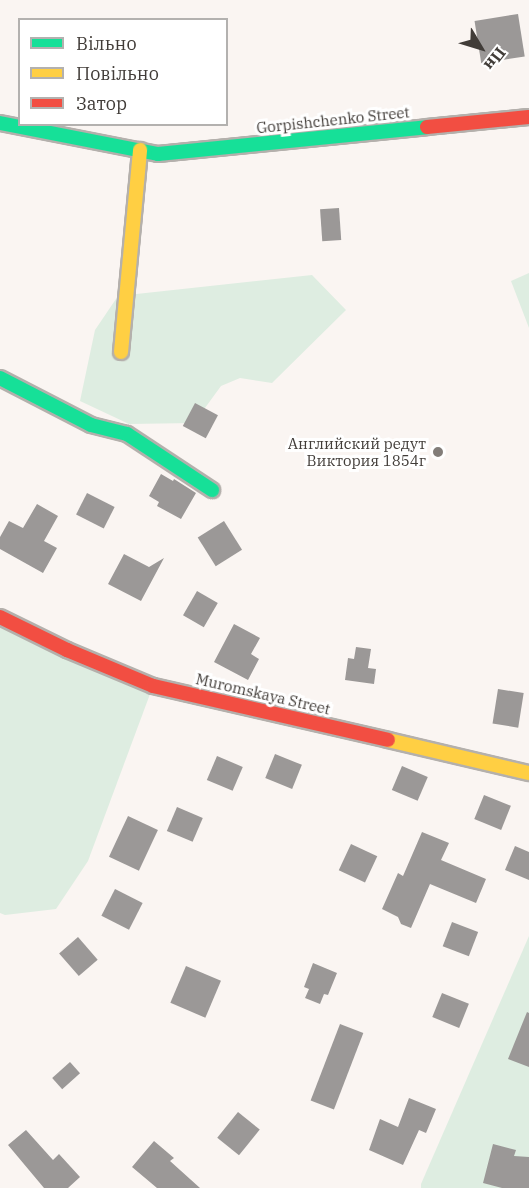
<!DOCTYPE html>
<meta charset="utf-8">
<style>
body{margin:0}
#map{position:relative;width:529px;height:1188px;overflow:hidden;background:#faf5f2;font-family:"IBM Plex Serif",serif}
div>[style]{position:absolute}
.green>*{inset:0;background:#deede1}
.building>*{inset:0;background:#9b9897;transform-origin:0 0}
.roads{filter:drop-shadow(2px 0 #b4b0ac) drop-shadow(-2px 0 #b4b0ac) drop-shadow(0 2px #b4b0ac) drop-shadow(0 -2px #b4b0ac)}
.fast>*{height:14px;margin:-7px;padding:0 7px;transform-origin:7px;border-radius:7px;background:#16e098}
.slow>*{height:14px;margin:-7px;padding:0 7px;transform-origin:7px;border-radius:7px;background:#ffcf43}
.jam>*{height:14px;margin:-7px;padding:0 7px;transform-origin:7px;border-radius:7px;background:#f24e42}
.dots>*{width:16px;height:16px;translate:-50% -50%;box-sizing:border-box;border:3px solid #fff;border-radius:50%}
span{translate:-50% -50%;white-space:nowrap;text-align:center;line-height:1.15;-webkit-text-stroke:6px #fff;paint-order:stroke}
.street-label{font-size:15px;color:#413c38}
.poi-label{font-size:15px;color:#413c38}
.right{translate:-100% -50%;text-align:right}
.legend{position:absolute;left:18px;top:18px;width:210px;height:108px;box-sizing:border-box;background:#fff;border:2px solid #b3b1af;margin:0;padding:8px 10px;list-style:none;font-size:18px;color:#413c38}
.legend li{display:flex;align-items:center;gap:12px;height:30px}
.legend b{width:30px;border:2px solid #b3b1af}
.north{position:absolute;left:451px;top:18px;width:60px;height:60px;-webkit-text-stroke:4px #fff;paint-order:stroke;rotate:128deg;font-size:16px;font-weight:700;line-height:24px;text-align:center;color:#413c38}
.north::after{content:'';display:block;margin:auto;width:21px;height:27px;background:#413c38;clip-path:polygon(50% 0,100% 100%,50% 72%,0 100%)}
</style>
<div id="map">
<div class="green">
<i style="clip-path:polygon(529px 273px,529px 328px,511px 281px)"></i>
<i style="clip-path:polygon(312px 275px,346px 310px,272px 383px,240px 378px,221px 386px,194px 423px,129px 424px,80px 401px,95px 330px,118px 296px)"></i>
<i style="clip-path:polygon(0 616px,153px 686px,88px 861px,56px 909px,5px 915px,0 913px)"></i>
<i style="clip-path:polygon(529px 936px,529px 1188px,421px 1188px,421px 1184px)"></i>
</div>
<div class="building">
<i style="left:518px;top:14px;width:43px;height:44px;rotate:81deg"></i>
<i style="left:339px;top:208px;width:32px;height:19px;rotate:86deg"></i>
<i style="left:195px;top:403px;width:26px;height:26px;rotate:28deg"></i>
<i style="clip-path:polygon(161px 474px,173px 481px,174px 479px,196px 493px,181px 519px,157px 506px,159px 502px,149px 496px)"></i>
<i style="left:87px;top:493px;width:31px;height:24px;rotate:27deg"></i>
<i style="clip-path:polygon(37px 504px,58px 516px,44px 541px,57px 548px,43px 573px,0 549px,0 537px,9px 521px,23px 528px)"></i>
<i style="left:224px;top:521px;width:34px;height:31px;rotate:58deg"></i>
<i style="clip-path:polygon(124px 554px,149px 567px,164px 558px,141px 601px,108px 584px)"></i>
<i style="left:197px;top:591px;width:24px;height:28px;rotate:30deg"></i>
<i style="clip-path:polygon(234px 624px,260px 638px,251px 654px,259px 659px,248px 680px,214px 662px)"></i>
<i style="clip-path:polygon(356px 647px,371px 649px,368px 668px,376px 669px,374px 684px,345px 680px,348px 658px,354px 659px)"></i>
<i style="left:498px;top:689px;width:26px;height:35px;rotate:9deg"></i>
<i style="left:275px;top:754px;width:29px;height:26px;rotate:22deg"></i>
<i style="left:217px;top:756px;width:28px;height:26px;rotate:23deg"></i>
<i style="left:402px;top:766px;width:28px;height:26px;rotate:23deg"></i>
<i style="left:484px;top:795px;width:29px;height:26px;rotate:22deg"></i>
<i style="left:177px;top:807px;width:28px;height:26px;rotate:23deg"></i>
<i style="left:128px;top:816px;width:33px;height:45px;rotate:25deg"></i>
<i style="clip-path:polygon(422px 832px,449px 843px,441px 860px,486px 879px,476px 903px,430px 884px,411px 928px,401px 924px,398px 917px,382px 909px,398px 873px,403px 876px)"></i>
<i style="left:351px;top:844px;width:29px;height:29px;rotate:25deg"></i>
<i style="clip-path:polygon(515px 846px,529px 852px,529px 880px,505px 870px)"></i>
<i style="left:115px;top:889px;width:31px;height:30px;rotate:27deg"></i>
<i style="left:452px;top:922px;width:28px;height:26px;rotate:21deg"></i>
<i style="left:78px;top:937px;width:30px;height:25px;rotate:49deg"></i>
<i style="clip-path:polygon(313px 963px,337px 973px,328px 995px,324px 994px,320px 1004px,305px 998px,309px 989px,304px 987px)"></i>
<i style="left:186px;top:966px;width:38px;height:40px;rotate:23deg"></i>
<i style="left:442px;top:993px;width:29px;height:26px;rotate:22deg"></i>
<i style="clip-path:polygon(527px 1012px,529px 1013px,529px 1067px,508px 1059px)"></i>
<i style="left:340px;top:1024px;width:25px;height:82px;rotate:21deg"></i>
<i style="left:70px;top:1062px;width:15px;height:24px;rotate:48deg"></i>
<i style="clip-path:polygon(409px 1098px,436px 1109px,426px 1133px,419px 1130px,403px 1165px,369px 1150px,380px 1119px,398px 1127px)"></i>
<i style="left:238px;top:1112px;width:28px;height:33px;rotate:39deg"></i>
<i style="clip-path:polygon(26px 1130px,53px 1160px,59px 1154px,80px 1177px,68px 1188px,44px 1188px,8px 1145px)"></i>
<i style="clip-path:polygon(154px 1141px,174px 1158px,170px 1161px,200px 1188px,157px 1188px,132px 1167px)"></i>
<i style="clip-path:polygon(493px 1144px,516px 1150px,514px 1156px,529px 1157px,529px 1188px,502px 1188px,483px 1183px)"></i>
</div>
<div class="roads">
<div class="fast">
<i style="left:0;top:123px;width:161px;rotate:11.1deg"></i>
<i style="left:158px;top:154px;width:270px;rotate:-5.7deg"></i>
<i style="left:0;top:378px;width:102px;rotate:27.3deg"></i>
<i style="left:91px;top:425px;width:37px;rotate:14deg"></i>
<i style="left:127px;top:434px;width:102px;rotate:33.4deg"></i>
</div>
<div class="slow">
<i style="left:121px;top:352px;width:203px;rotate:-84.6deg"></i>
<i style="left:388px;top:740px;width:145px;rotate:13.2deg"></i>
</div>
<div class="jam">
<i style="left:427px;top:127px;width:102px;rotate:-5.6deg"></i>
<i style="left:0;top:617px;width:75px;rotate:26.2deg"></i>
<i style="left:67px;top:650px;width:93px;rotate:22.7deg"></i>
<i style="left:153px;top:686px;width:241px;rotate:12.9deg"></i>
</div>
</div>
<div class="dots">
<i style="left:438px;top:452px;background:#827d79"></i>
</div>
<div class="street-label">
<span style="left:333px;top:120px;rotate:-6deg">Gorpishchenko Street</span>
<span style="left:263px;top:694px;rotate:13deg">Muromskaya Street</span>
</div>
<div class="poi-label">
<span class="right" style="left:426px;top:452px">Английский редут<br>Виктория 1854г</span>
</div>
<ul class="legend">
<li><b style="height:8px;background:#16e098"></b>Вільно</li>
<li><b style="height:8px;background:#ffcf43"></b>Повільно</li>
<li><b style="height:8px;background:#f24e42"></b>Затор</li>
</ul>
<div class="north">Пн</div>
</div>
